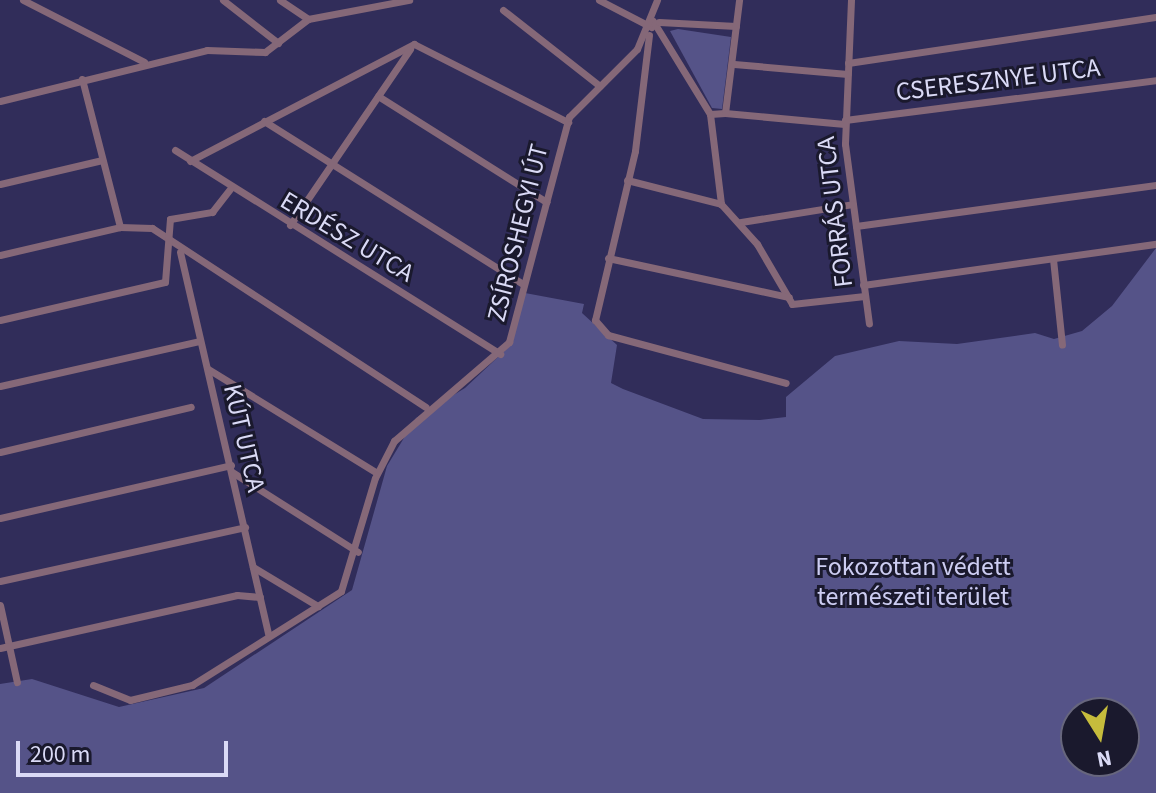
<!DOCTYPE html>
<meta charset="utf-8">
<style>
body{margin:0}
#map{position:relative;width:1156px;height:793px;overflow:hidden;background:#312d5a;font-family:"Source Sans 3",sans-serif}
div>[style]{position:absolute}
.green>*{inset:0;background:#555388}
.street>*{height:7px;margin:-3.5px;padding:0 3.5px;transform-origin:3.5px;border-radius:3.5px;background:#856878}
span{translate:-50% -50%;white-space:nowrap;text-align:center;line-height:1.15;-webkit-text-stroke:6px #1a192d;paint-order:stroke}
.street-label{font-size:26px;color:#dadaf6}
.park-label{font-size:26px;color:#cdcdf2}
.north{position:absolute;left:1060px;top:697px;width:80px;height:80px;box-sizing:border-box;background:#1a192d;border:2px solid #67667d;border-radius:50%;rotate:169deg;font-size:22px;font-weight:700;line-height:32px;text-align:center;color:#dadaf6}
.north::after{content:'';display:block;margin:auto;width:28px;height:36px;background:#c6bc3c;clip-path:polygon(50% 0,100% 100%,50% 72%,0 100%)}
.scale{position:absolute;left:16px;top:741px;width:212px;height:36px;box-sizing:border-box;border:4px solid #dadaf6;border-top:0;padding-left:10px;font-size:24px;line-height:28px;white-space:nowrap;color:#dadaf6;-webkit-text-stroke:6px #1a192d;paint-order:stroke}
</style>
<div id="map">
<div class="green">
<i style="clip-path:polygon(678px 29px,731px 37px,722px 109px,712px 108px,670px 31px)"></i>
<i style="clip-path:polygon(evenodd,1156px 248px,1156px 793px,0 793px,0 684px,32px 679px,119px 707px,204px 688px,352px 590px,387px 466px,416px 418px,465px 388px,512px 344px,525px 293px,584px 304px,582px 313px,617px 345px,611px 383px,623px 389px,703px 419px,760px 420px,786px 417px,786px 397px,835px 356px,899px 341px,957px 344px,1035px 333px,1054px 339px,1082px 331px,1112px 306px,1156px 248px,1076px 713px,1124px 713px,1124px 761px,1076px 761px,1076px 713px)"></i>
</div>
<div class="street">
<i style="left:23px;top:0;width:136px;rotate:27.1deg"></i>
<i style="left:223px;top:0;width:70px;rotate:38deg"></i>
<i style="left:280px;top:0;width:34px;rotate:34deg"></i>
<i style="left:599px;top:0;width:59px;rotate:27.4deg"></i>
<i style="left:851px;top:0;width:144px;rotate:92.4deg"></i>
<i style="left:845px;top:144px;width:181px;rotate:82.4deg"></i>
<i style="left:503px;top:10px;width:123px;rotate:38.1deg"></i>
<i style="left:653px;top:21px;width:109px;rotate:58.5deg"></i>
<i style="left:710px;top:114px;width:91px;rotate:83deg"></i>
<i style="left:721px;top:204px;width:54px;rotate:48deg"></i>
<i style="left:757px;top:244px;width:69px;rotate:59.7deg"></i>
<i style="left:792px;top:304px;width:73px;rotate:-6.3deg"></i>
<i style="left:659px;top:22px;width:77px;rotate:3deg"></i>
<i style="left:649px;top:35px;width:117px;rotate:96.9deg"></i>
<i style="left:635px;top:151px;width:174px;rotate:103.3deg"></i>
<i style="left:595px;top:320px;width:20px;rotate:49deg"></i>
<i style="left:608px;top:335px;width:184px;rotate:15.1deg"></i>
<i style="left:414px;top:44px;width:173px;rotate:26.9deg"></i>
<i style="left:848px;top:63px;width:311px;rotate:-8.5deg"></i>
<i style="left:734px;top:64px;width:114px;rotate:5deg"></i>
<i style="left:82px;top:79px;width:153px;rotate:75.6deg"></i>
<i style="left:378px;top:96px;width:199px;rotate:32.2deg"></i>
<i style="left:0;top:101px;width:213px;rotate:-13.8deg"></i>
<i style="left:207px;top:50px;width:58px;rotate:2deg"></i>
<i style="left:265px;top:52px;width:54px;rotate:-37.5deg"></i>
<i style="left:308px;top:19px;width:103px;rotate:-10.7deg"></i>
<i style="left:725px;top:113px;width:120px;rotate:5.3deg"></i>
<i style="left:710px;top:114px;width:15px;rotate:-4deg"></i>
<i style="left:725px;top:113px;width:114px;rotate:-82.9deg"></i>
<i style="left:845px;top:120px;width:314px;rotate:-7.3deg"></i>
<i style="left:264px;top:121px;width:306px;rotate:32.2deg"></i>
<i style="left:175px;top:150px;width:384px;rotate:32.1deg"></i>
<i style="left:190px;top:161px;width:253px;rotate:-27.6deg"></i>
<i style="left:627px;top:180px;width:97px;rotate:14.3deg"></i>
<i style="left:0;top:184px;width:105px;rotate:-13.2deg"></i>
<i style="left:741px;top:222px;width:113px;rotate:-9.1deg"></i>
<i style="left:290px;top:225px;width:213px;rotate:-55.7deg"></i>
<i style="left:856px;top:226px;width:303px;rotate:-7.8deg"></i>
<i style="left:180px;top:252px;width:392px;rotate:77deg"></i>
<i style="left:0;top:255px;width:123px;rotate:-13.1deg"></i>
<i style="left:120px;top:227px;width:32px;rotate:2deg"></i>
<i style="left:152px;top:228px;width:327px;rotate:33.2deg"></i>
<i style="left:608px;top:258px;width:185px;rotate:12.2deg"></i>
<i style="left:1053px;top:259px;width:86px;rotate:84deg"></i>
<i style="left:863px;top:285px;width:296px;rotate:-8deg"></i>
<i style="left:0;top:320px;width:169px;rotate:-13deg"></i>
<i style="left:165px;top:282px;width:63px;rotate:-85.5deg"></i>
<i style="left:170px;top:219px;width:43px;rotate:-9.5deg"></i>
<i style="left:212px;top:212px;width:29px;rotate:-52deg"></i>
<i style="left:208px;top:369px;width:198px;rotate:31.6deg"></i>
<i style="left:0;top:386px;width:204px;rotate:-12.7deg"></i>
<i style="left:0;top:452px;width:196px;rotate:-13.3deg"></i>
<i style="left:232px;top:472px;width:149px;rotate:32.4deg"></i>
<i style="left:0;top:518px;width:237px;rotate:-12.9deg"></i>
<i style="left:253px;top:567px;width:76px;rotate:31deg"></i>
<i style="left:0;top:581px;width:251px;rotate:-12.4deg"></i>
<i style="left:0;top:605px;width:79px;rotate:77.6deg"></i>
<i style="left:0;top:648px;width:243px;rotate:-12.6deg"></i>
<i style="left:237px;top:595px;width:23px;rotate:5deg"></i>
<i style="left:93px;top:685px;width:40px;rotate:22deg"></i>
<i style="left:130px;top:700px;width:64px;rotate:-13.6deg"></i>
<i style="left:192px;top:685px;width:176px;rotate:-32.2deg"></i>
<i style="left:341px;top:591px;width:118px;rotate:-73.3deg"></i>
<i style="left:375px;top:478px;width:42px;rotate:-62.8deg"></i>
<i style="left:394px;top:441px;width:152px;rotate:-40.7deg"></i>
<i style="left:509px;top:342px;width:233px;rotate:-75.1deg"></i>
<i style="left:569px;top:117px;width:96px;rotate:-45deg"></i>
<i style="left:637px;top:49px;width:53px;rotate:-67.8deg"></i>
</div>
<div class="street-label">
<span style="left:998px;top:80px;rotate:-7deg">CSERESZNYE UTCA</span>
<span style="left:835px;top:212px;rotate:-97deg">FORRÁS UTCA</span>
<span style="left:518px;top:233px;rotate:-76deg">ZSÍROSHEGYI ÚT</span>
<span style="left:347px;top:237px;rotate:31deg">ERDÉSZ UTCA</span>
<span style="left:244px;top:438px;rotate:77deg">KÚT UTCA</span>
</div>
<div class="park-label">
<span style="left:913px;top:582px">Fokozottan védett<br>természeti terület</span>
</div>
<div class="north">N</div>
<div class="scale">200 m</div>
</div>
